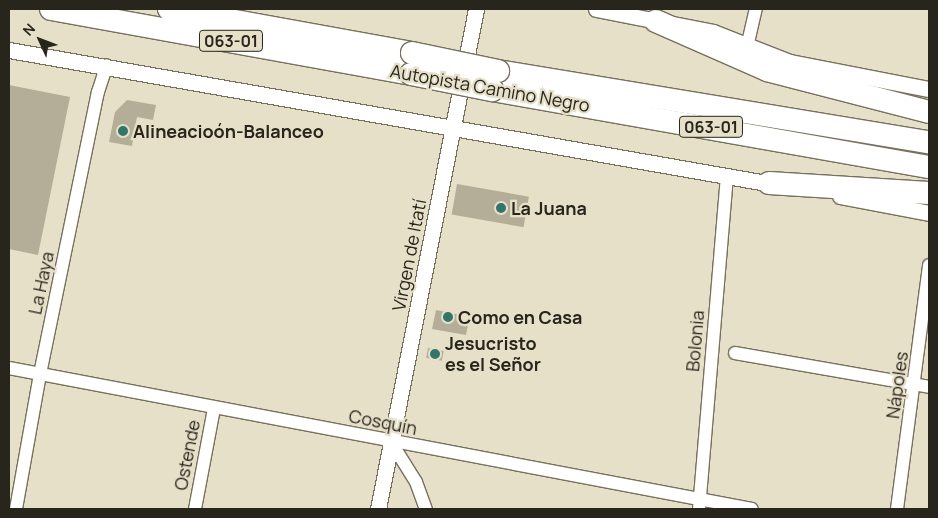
<!DOCTYPE html>
<meta charset="utf-8">
<style>
body{margin:0}
#map{position:relative;width:938px;height:518px;overflow:hidden;background:#e7e0c9;font-family:Manrope,sans-serif}
div>[style]{position:absolute}
.building>*{inset:0;background:#b4ae98;transform-origin:0 0}
.roads{filter:drop-shadow(1px 0 #77705c) drop-shadow(-1px 0 #77705c) drop-shadow(0 1px #77705c) drop-shadow(0 -1px #77705c)}
.minor>*{height:12px;margin:-6px;padding:0 6px;transform-origin:6px;border-radius:6px;background:#fff}
.tertiary>*{height:15px;margin:-7.5px;padding:0 7.5px;transform-origin:7.5px;border-radius:7.5px;background:#fff}
.motorway>*{height:22px;margin:-11px;padding:0 11px;transform-origin:11px;border-radius:11px;background:#fff}
.bridges{filter:drop-shadow(1px 0 #77705c) drop-shadow(-1px 0 #77705c) drop-shadow(0 1px #77705c) drop-shadow(0 -1px #77705c)}
.motorway-bridge>*{height:22px;margin:-11px;padding:0 11px;transform-origin:11px;border-radius:11px;background:#fff}
.dots>*{width:14px;height:14px;translate:-50% -50%;box-sizing:border-box;border:2px solid #e7e0c9;border-radius:50%}
span{translate:-50% -50%;white-space:nowrap;text-align:center;line-height:1.15;-webkit-text-stroke:4.5px #e7e0c9;paint-order:stroke}
.shield-label span{padding:1px 4px;background:#e7e0c9;border:1px solid;border-radius:4px;-webkit-text-stroke-width:0}
.shield-label{font-size:16px;color:#28251d;font-weight:700}
.street-label{font-size:18px;color:#28251d}
.poi-label{font-size:18px;color:#28251d;font-weight:700}
.left{translate:0 -50%;text-align:left}
.frame{position:absolute;inset:0;border:10px solid #28251d;pointer-events:none}
.north{position:absolute;left:15px;top:15px;width:50px;height:50px;-webkit-text-stroke:4px #e7e0c9;paint-order:stroke;rotate:313deg;font-size:14px;font-weight:700;line-height:20px;text-align:center;color:#28251d}
.north::after{content:'';display:block;margin:auto;width:18px;height:22px;background:#28251d;clip-path:polygon(50% 0,100% 100%,50% 72%,0 100%)}
</style>
<div id="map">
<div class="building">
<i style="clip-path:polygon(9px 85px,70px 97px,38px 255px,9px 249px)"></i>
<i style="clip-path:polygon(127px 100px,156px 105px,153px 120px,137px 117px,132px 146px,109px 142px,115px 112px)"></i>
<i style="left:457px;top:184px;width:73px;height:31px;rotate:10deg"></i>
<i style="clip-path:polygon(436px 310px,461px 315px,459px 323px,468px 325px,466px 335px,432px 329px)"></i>
<i style="left:428px;top:348px;width:16px;height:10px;rotate:11deg"></i>
</div>
<div class="roads">
<div class="minor">
<i style="left:747px;top:47px;width:39px;rotate:-77deg"></i>
<i style="left:735px;top:353px;width:197px;rotate:9.9deg"></i>
<i style="left:9px;top:368px;width:756px;rotate:10.75deg"></i>
<i style="left:391px;top:442px;width:47px;rotate:58deg"></i>
<i style="left:416px;top:482px;width:29px;rotate:70deg"></i>
<i style="left:16px;top:509px;width:137px;rotate:-79.9deg"></i>
<i style="left:40px;top:374px;width:288px;rotate:-78.4deg"></i>
<i style="left:98px;top:92px;width:28px;rotate:-72deg"></i>
<i style="left:195px;top:509px;width:103px;rotate:-79.3deg"></i>
<i style="left:699px;top:509px;width:335px;rotate:-85.2deg"></i>
<i style="left:897px;top:509px;width:246px;rotate:-82.5deg"></i>
</div>
<div class="tertiary">
<i style="left:596px;top:9px;width:119px;rotate:11.1deg"></i>
<i style="left:713px;top:32px;width:83px;rotate:21.3deg"></i>
<i style="left:790px;top:62px;width:142px;rotate:11deg"></i>
<i style="left:9px;top:50px;width:781px;rotate:9.96deg"></i>
<i style="left:840px;top:196px;width:91px;rotate:10.8deg"></i>
<i style="left:378px;top:509px;width:510px;rotate:-78.91deg"></i>
</div>
<div class="motorway">
<i style="left:51px;top:9px;width:366px;rotate:10.2deg"></i>
<i style="left:169px;top:9px;width:247px;rotate:10.3deg"></i>
<i style="left:656px;top:21px;width:121px;rotate:23.8deg"></i>
<i style="left:767px;top:70px;width:167px;rotate:14.5deg"></i>
<i style="left:498px;top:71px;width:437px;rotate:9.4deg"></i>
<i style="left:492px;top:90px;width:444px;rotate:10deg"></i>
<i style="left:769px;top:183px;width:160px;rotate:3.6deg"></i>
</div>
</div>
<div class="bridges">
<div class="motorway-bridge">
<i style="left:412px;top:53px;width:88px;rotate:11.8deg"></i>
<i style="left:411px;top:74px;width:83px;rotate:11.2deg"></i>
</div>
</div>
<div class="dots">
<i style="left:123px;top:131px;background:#30766c"></i>
<i style="left:501px;top:208px;background:#30766c"></i>
<i style="left:448px;top:317px;background:#30766c"></i>
<i style="left:435px;top:354px;background:#30766c"></i>
</div>
<div class="shield-label">
<span style="left:231px;top:41px">063-01</span>
<span style="left:711px;top:127px">063-01</span>
</div>
<div class="street-label">
<span style="left:490px;top:88px;rotate:10deg">Autopista Camino Negro</span>
<span style="left:409px;top:255px;rotate:-79deg">Virgen de Itatí</span>
<span style="left:41px;top:283px;rotate:-78deg">La Haya</span>
<span style="left:695px;top:341px;rotate:-85deg">Bolonia</span>
<span style="left:897px;top:385px;rotate:-82deg">Nápoles</span>
<span style="left:383px;top:422px;rotate:11deg">Cosquín</span>
<span style="left:187px;top:455px;rotate:-79deg">Ostende</span>
</div>
<div class="poi-label">
<span class="left" style="left:133px;top:131px">Alineacioón-Balanceo</span>
<span class="left" style="left:511px;top:208px">La Juana</span>
<span class="left" style="left:458px;top:317px">Como en Casa</span>
<span class="left" style="left:445px;top:354px">Jesucristo<br>es el Señor</span>
</div>
<div class="frame"></div>
<div class="north">N</div>
</div>
